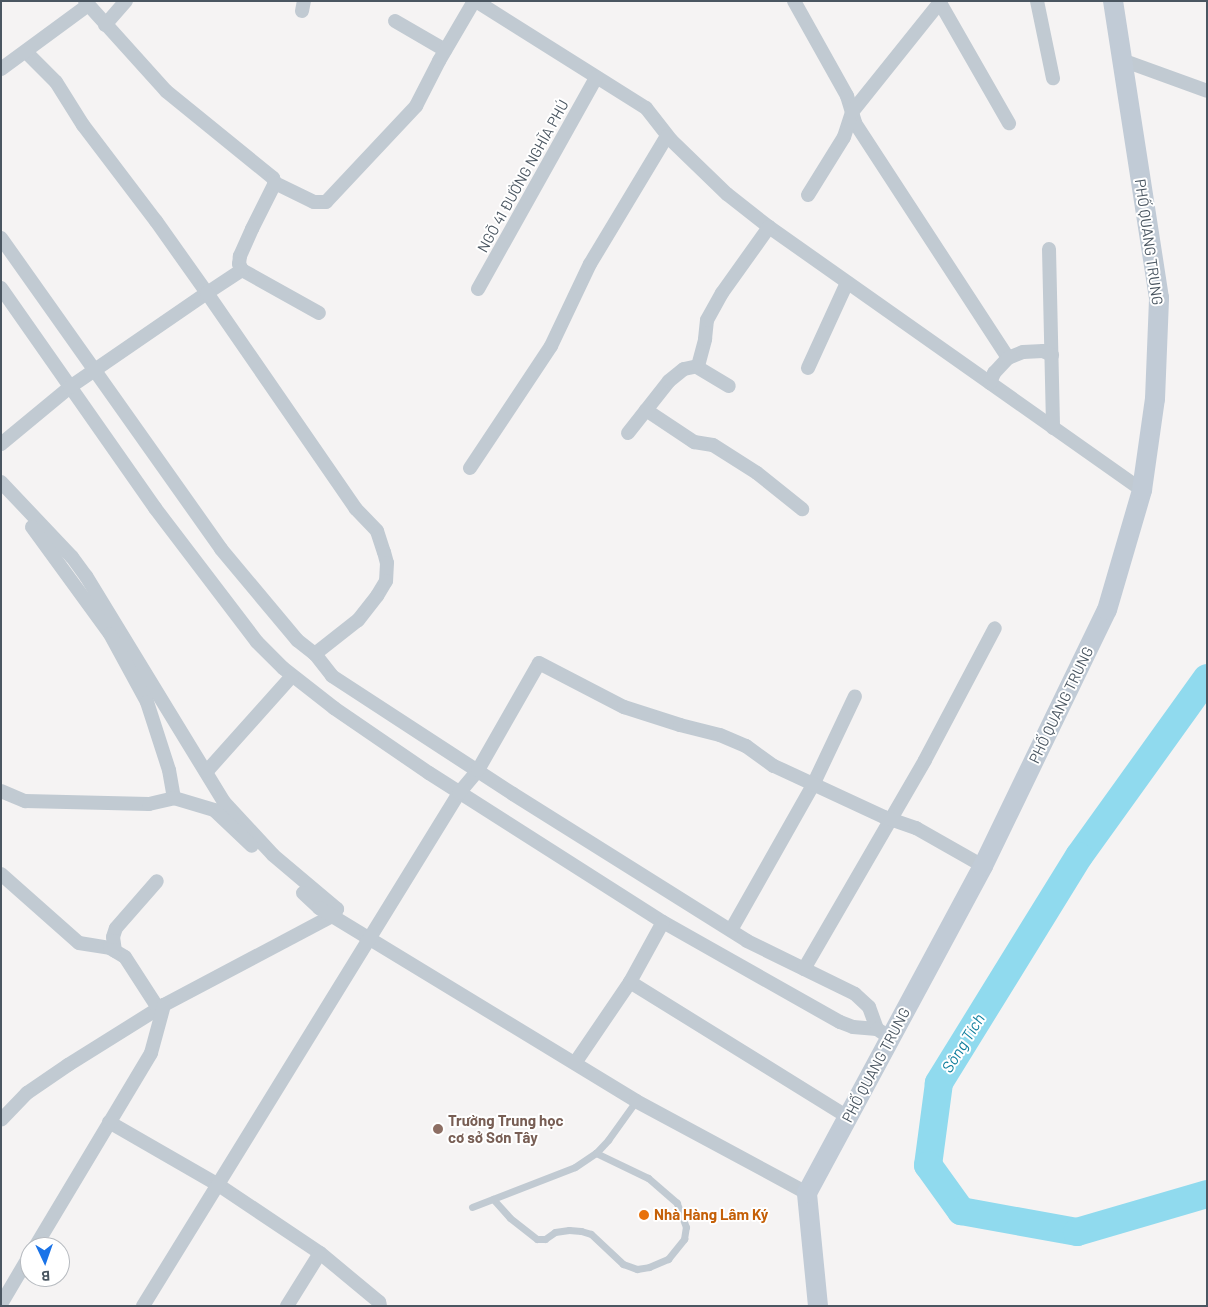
<!DOCTYPE html>
<meta charset="utf-8">
<style>
body{margin:0}
#map{position:relative;width:1208px;height:1307px;overflow:hidden;background:#f5f3f3;font-family:Barlow,sans-serif}
div>[style]{position:absolute}
.river>*{height:28px;margin:-14px;padding:0 14px;transform-origin:14px;border-radius:14px;background:#90daee}
.lane>*{height:7px;margin:-3.5px;padding:0 3.5px;transform-origin:3.5px;border-radius:3.5px;background:#c1cad2}
.street>*{height:14px;margin:-7px;padding:0 7px;transform-origin:7px;border-radius:7px;background:#c1cad2}
.secondary>*{height:20px;margin:-10px;padding:0 10px;transform-origin:10px;border-radius:10px;background:#c1cbd6}
.dots>*{width:14px;height:14px;translate:-50% -50%;box-sizing:border-box;border:2px solid #fff;border-radius:50%}
span{translate:-50% -50%;white-space:nowrap;text-align:center;line-height:1.15;-webkit-text-stroke:4px #fff;paint-order:stroke}
.street-label{font-size:15px;color:#4a5661}
.education-label{font-size:15px;color:#785e54;font-weight:700}
.left{translate:0 -50%;text-align:left}
.food-label{font-size:15px;color:#c56008;font-weight:700}
.water-label{font-size:16px;color:#0c7c9b;font-style:italic}
.frame{position:absolute;inset:0;border:2px solid #4a5661;pointer-events:none}
.north{position:absolute;left:20px;top:1237px;width:50px;height:50px;box-sizing:border-box;background:#fff;border:1px solid #b7bbc0;border-radius:50%;rotate:177deg;font-size:14px;font-weight:700;line-height:20px;text-align:center;color:#4a5661}
.north::after{content:'';display:block;margin:auto;width:18px;height:22px;background:#1a73e8;clip-path:polygon(50% 0,100% 100%,50% 72%,0 100%)}
</style>
<div id="map">
<div class="river">
<i style="left:1207px;top:678px;width:219px;rotate:125.7deg"></i>
<i style="left:1079px;top:856px;width:267px;rotate:121.7deg"></i>
<i style="left:939px;top:1083px;width:83px;rotate:97.6deg"></i>
<i style="left:928px;top:1165px;width:57px;rotate:54.3deg"></i>
<i style="left:961px;top:1211px;width:118px;rotate:10.3deg"></i>
<i style="left:1077px;top:1232px;width:135px;rotate:-16.3deg"></i>
</div>
<div class="lane">
<i style="left:493px;top:1199px;width:25px;rotate:48deg"></i>
<i style="left:510px;top:1218px;width:34px;rotate:38deg"></i>
<i style="left:537px;top:1239px;width:8px"></i>
<i style="left:545px;top:1239px;width:12px;rotate:-35deg"></i>
<i style="left:555px;top:1232px;width:14px;rotate:-8deg"></i>
<i style="left:569px;top:1230px;width:12px;rotate:5deg"></i>
<i style="left:581px;top:1231px;width:10px;rotate:17deg"></i>
<i style="left:591px;top:1234px;width:44px;rotate:43.2deg"></i>
<i style="left:623px;top:1264px;width:15px;rotate:20deg"></i>
<i style="left:637px;top:1269px;width:12px;rotate:-9deg"></i>
<i style="left:649px;top:1267px;width:21px;rotate:-23deg"></i>
<i style="left:668px;top:1259px;width:26px;rotate:-51deg"></i>
<i style="left:684px;top:1239px;width:12px;rotate:-81deg"></i>
<i style="left:686px;top:1227px;width:26px;rotate:-111deg"></i>
<i style="left:677px;top:1203px;width:38px;rotate:-139deg"></i>
<i style="left:648px;top:1178px;width:58px;rotate:-154.3deg"></i>
<i style="left:472px;top:1207px;width:110px;rotate:-21.2deg"></i>
<i style="left:575px;top:1167px;width:25px;rotate:-34deg"></i>
<i style="left:596px;top:1153px;width:18px;rotate:-47deg"></i>
<i style="left:608px;top:1140px;width:48px;rotate:-54.3deg"></i>
</div>
<div class="street">
<i style="left:85px;top:1px;width:121px;rotate:48deg"></i>
<i style="left:166px;top:91px;width:138px;rotate:39.1deg"></i>
<i style="left:273px;top:178px;width:5px;rotate:68deg"></i>
<i style="left:275px;top:183px;width:51px;rotate:116.6deg"></i>
<i style="left:252px;top:229px;width:30px;rotate:114deg"></i>
<i style="left:240px;top:256px;width:8px;rotate:97deg"></i>
<i style="left:239px;top:264px;width:7px;rotate:63deg"></i>
<i style="left:242px;top:270px;width:88px;rotate:29.2deg"></i>
<i style="left:476px;top:1px;width:201px;rotate:32.2deg"></i>
<i style="left:646px;top:108px;width:41px;rotate:52deg"></i>
<i style="left:671px;top:140px;width:78px;rotate:44deg"></i>
<i style="left:727px;top:194px;width:53px;rotate:38.2deg"></i>
<i style="left:769px;top:227px;width:456px;rotate:35.2deg"></i>
<i style="left:794px;top:1px;width:109px;rotate:60.8deg"></i>
<i style="left:847px;top:96px;width:28px;rotate:73deg"></i>
<i style="left:855px;top:123px;width:280px;rotate:56.9deg"></i>
<i style="left:939px;top:1px;width:141px;rotate:60.2deg"></i>
<i style="left:1037px;top:1px;width:79px;rotate:78.3deg"></i>
<i style="left:302px;top:11px;width:10px;rotate:-79deg"></i>
<i style="left:395px;top:21px;width:58px;rotate:30.1deg"></i>
<i style="left:105px;top:25px;width:32px;rotate:-49deg"></i>
<i style="left:26px;top:52px;width:42px;rotate:45deg"></i>
<i style="left:56px;top:82px;width:51px;rotate:57.9deg"></i>
<i style="left:83px;top:125px;width:121px;rotate:52.8deg"></i>
<i style="left:156px;top:221px;width:88px;rotate:54.7deg"></i>
<i style="left:207px;top:293px;width:42px;rotate:-33.3deg"></i>
<i style="left:1122px;top:60px;width:90px;rotate:20deg"></i>
<i style="left:1px;top:69px;width:108px;rotate:-36.3deg"></i>
<i style="left:275px;top:183px;width:43px;rotate:26deg"></i>
<i style="left:314px;top:202px;width:12px"></i>
<i style="left:326px;top:202px;width:132px;rotate:-46.8deg"></i>
<i style="left:416px;top:106px;width:51px;rotate:-62.9deg"></i>
<i style="left:439px;top:61px;width:69px;rotate:-59.7deg"></i>
<i style="left:808px;top:195px;width:68px;rotate:-58.2deg"></i>
<i style="left:844px;top:137px;width:26px;rotate:-72deg"></i>
<i style="left:852px;top:112px;width:142px;rotate:-51.3deg"></i>
<i style="left:1px;top:238px;width:381px;rotate:54.7deg"></i>
<i style="left:221px;top:549px;width:119px;rotate:50.1deg"></i>
<i style="left:297px;top:640px;width:23px;rotate:38deg"></i>
<i style="left:315px;top:654px;width:28px;rotate:52deg"></i>
<i style="left:332px;top:676px;width:216px;rotate:33.1deg"></i>
<i style="left:513px;top:794px;width:276px;rotate:32.1deg"></i>
<i style="left:747px;top:941px;width:120px;rotate:26.1deg"></i>
<i style="left:855px;top:994px;width:19px;rotate:43deg"></i>
<i style="left:869px;top:1007px;width:23px;rotate:70deg"></i>
<i style="left:1049px;top:249px;width:179px;rotate:88.7deg"></i>
<i style="left:1px;top:288px;width:269px;rotate:55deg"></i>
<i style="left:155px;top:508px;width:168px;rotate:52.7deg"></i>
<i style="left:257px;top:642px;width:37px;rotate:45deg"></i>
<i style="left:283px;top:668px;width:65px;rotate:38.1deg"></i>
<i style="left:334px;top:708px;width:115px;rotate:34.4deg"></i>
<i style="left:429px;top:773px;width:277px;rotate:32.5deg"></i>
<i style="left:663px;top:922px;width:203px;rotate:29.5deg"></i>
<i style="left:840px;top:1022px;width:14px;rotate:21deg"></i>
<i style="left:853px;top:1027px;width:24px;rotate:5deg"></i>
<i style="left:877px;top:1029px;width:7px;rotate:34deg"></i>
<i style="left:478px;top:289px;width:242px;rotate:-60.8deg"></i>
<i style="left:697px;top:367px;width:37px;rotate:31deg"></i>
<i style="left:808px;top:368px;width:94px;rotate:-65.4deg"></i>
<i style="left:990px;top:383px;width:11px;rotate:-68deg"></i>
<i style="left:994px;top:373px;width:21px;rotate:-47deg"></i>
<i style="left:1008px;top:358px;width:16px;rotate:-22deg"></i>
<i style="left:1023px;top:352px;width:20px;rotate:-3deg"></i>
<i style="left:1043px;top:351px;width:10px;rotate:24deg"></i>
<i style="left:646px;top:410px;width:58px;rotate:33.7deg"></i>
<i style="left:694px;top:442px;width:19px;rotate:9deg"></i>
<i style="left:713px;top:445px;width:52px;rotate:32.5deg"></i>
<i style="left:757px;top:473px;width:58px;rotate:38.7deg"></i>
<i style="left:628px;top:433px;width:66px;rotate:-51.7deg"></i>
<i style="left:669px;top:381px;width:19px;rotate:-39deg"></i>
<i style="left:684px;top:369px;width:14px;rotate:-12deg"></i>
<i style="left:698px;top:366px;width:28px;rotate:-75deg"></i>
<i style="left:705px;top:339px;width:19px;rotate:-84deg"></i>
<i style="left:707px;top:320px;width:31px;rotate:-61deg"></i>
<i style="left:722px;top:293px;width:81px;rotate:-54.5deg"></i>
<i style="left:1px;top:444px;width:89px;rotate:-39.6deg"></i>
<i style="left:70px;top:387px;width:166px;rotate:-34.5deg"></i>
<i style="left:207px;top:293px;width:262px;rotate:55.4deg"></i>
<i style="left:356px;top:509px;width:30px;rotate:46deg"></i>
<i style="left:377px;top:531px;width:22px;rotate:72deg"></i>
<i style="left:384px;top:552px;width:11px;rotate:75deg"></i>
<i style="left:387px;top:563px;width:18px;rotate:93deg"></i>
<i style="left:386px;top:581px;width:17px;rotate:121deg"></i>
<i style="left:377px;top:596px;width:31px;rotate:128deg"></i>
<i style="left:358px;top:620px;width:55px;rotate:141.7deg"></i>
<i style="left:470px;top:468px;width:146px;rotate:-56.4deg"></i>
<i style="left:551px;top:346px;width:91px;rotate:-64.6deg"></i>
<i style="left:590px;top:264px;width:149px;rotate:-59deg"></i>
<i style="left:1px;top:482px;width:103px;rotate:46.6deg"></i>
<i style="left:72px;top:557px;width:24px;rotate:54deg"></i>
<i style="left:86px;top:576px;width:265px;rotate:58.6deg"></i>
<i style="left:224px;top:802px;width:72px;rotate:47.2deg"></i>
<i style="left:273px;top:855px;width:84px;rotate:40.2deg"></i>
<i style="left:337px;top:909px;width:9px;rotate:126deg"></i>
<i style="left:332px;top:916px;width:190px;rotate:152.1deg"></i>
<i style="left:164px;top:1005px;width:113px;rotate:148deg"></i>
<i style="left:68px;top:1065px;width:50px;rotate:145.7deg"></i>
<i style="left:27px;top:1093px;width:37px;rotate:134deg"></i>
<i style="left:32px;top:527px;width:132px;rotate:53.9deg"></i>
<i style="left:110px;top:634px;width:77px;rotate:61.4deg"></i>
<i style="left:147px;top:702px;width:71px;rotate:72.1deg"></i>
<i style="left:169px;top:770px;width:28px;rotate:80deg"></i>
<i style="left:207px;top:771px;width:127px;rotate:-48.2deg"></i>
<i style="left:1px;top:791px;width:26px;rotate:23deg"></i>
<i style="left:25px;top:801px;width:124px;rotate:1.4deg"></i>
<i style="left:149px;top:804px;width:26px;rotate:-13deg"></i>
<i style="left:174px;top:798px;width:42px;rotate:16.7deg"></i>
<i style="left:214px;top:810px;width:52px;rotate:43.5deg"></i>
<i style="left:1px;top:874px;width:104px;rotate:41.5deg"></i>
<i style="left:79px;top:943px;width:31px;rotate:9deg"></i>
<i style="left:110px;top:948px;width:17px;rotate:31deg"></i>
<i style="left:125px;top:957px;width:61px;rotate:57.1deg"></i>
<i style="left:303px;top:893px;width:22px;rotate:43deg"></i>
<i style="left:319px;top:908px;width:371px;rotate:31.3deg"></i>
<i style="left:636px;top:1101px;width:194px;rotate:28.3deg"></i>
<i style="left:731px;top:930px;width:167px;rotate:-60.5deg"></i>
<i style="left:813px;top:785px;width:98px;rotate:-64.7deg"></i>
<i style="left:115px;top:951px;width:14px;rotate:-98deg"></i>
<i style="left:113px;top:937px;width:9px;rotate:-72deg"></i>
<i style="left:116px;top:928px;width:62px;rotate:-48.9deg"></i>
<i style="left:804px;top:969px;width:241px;rotate:-59.9deg"></i>
<i style="left:925px;top:760px;width:149px;rotate:-62.1deg"></i>
<i style="left:630px;top:982px;width:256px;rotate:31.8deg"></i>
<i style="left:575px;top:1063px;width:98px;rotate:-55.8deg"></i>
<i style="left:630px;top:982px;width:68px;rotate:-61.2deg"></i>
<i style="left:109px;top:1122px;width:125px;rotate:29.9deg"></i>
<i style="left:217px;top:1184px;width:124px;rotate:33.8deg"></i>
<i style="left:320px;top:1253px;width:77px;rotate:39.7deg"></i>
<i style="left:379px;top:1302px;width:4px;rotate:76deg"></i>
<i style="left:35px;top:1247px;width:226px;rotate:-59.1deg"></i>
<i style="left:151px;top:1053px;width:50px;rotate:-74.8deg"></i>
<i style="left:1px;top:1304px;width:57px;rotate:-59.4deg"></i>
<i style="left:143px;top:1306px;width:603px;rotate:-58.37deg"></i>
<i style="left:459px;top:793px;width:30px;rotate:-50deg"></i>
<i style="left:478px;top:770px;width:123px;rotate:-60.3deg"></i>
<i style="left:539px;top:663px;width:96px;rotate:27.4deg"></i>
<i style="left:624px;top:707px;width:59px;rotate:17.8deg"></i>
<i style="left:680px;top:725px;width:41px;rotate:14deg"></i>
<i style="left:720px;top:735px;width:28px;rotate:23deg"></i>
<i style="left:746px;top:746px;width:34px;rotate:36deg"></i>
<i style="left:774px;top:766px;width:121px;rotate:24.9deg"></i>
<i style="left:884px;top:817px;width:34px;rotate:19deg"></i>
<i style="left:916px;top:828px;width:77px;rotate:29.6deg"></i>
<i style="left:287px;top:1306px;width:62px;rotate:-58.1deg"></i>
</div>
<div class="secondary">
<i style="left:818px;top:1306px;width:114px;rotate:-95.6deg"></i>
<i style="left:807px;top:1193px;width:371px;rotate:-61.7deg"></i>
<i style="left:983px;top:866px;width:284px;rotate:-64.2deg"></i>
<i style="left:1107px;top:610px;width:125px;rotate:-73.7deg"></i>
<i style="left:1142px;top:490px;width:92px;rotate:-81.9deg"></i>
<i style="left:1155px;top:399px;width:101px;rotate:-87.7deg"></i>
<i style="left:1159px;top:298px;width:301px;rotate:-98.8deg"></i>
</div>
<div class="dots">
<i style="left:438px;top:1129px;background:#8d6e63"></i>
<i style="left:644px;top:1215px;background:#e8710a"></i>
</div>
<div class="street-label">
<span style="left:523px;top:176px;rotate:-61deg">NGÕ 41 ĐƯỜNG NGHĨA PHÚ</span>
<span style="left:1149px;top:242px;rotate:82deg">PHỐ QUANG TRUNG</span>
<span style="left:1061px;top:705px;rotate:-64deg">PHỐ QUANG TRUNG</span>
<span style="left:876px;top:1065px;rotate:-62deg">PHỐ QUANG TRUNG</span>
</div>
<div class="education-label">
<span class="left" style="left:448px;top:1129px">Trường Trung học<br>cơ sở Sơn Tây</span>
</div>
<div class="food-label">
<span class="left" style="left:654px;top:1215px">Nhà Hàng Lâm Ký</span>
</div>
<div class="water-label">
<span style="left:963px;top:1043px;rotate:-58deg">Sông Tích</span>
</div>
<div class="frame"></div>
<div class="north">B</div>
</div>
